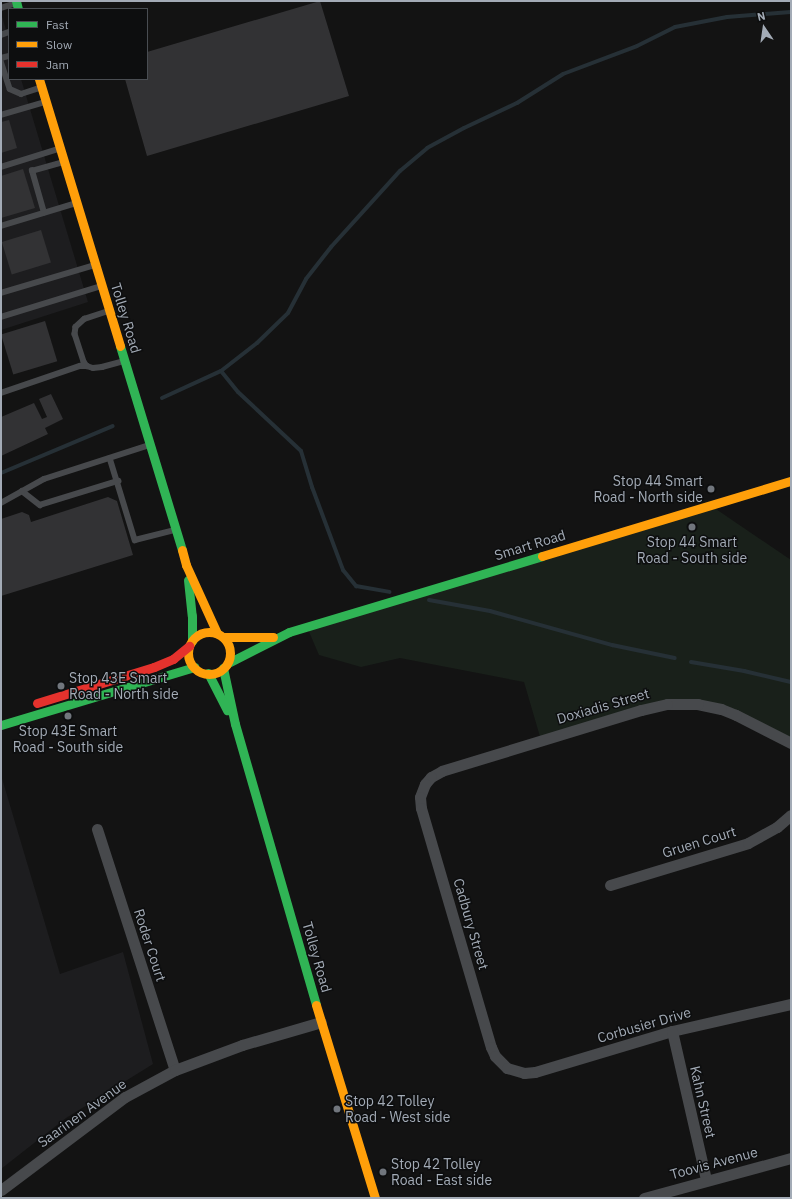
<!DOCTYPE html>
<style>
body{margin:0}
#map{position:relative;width:792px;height:1199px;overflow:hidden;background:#131313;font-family:"IBM Plex Sans",sans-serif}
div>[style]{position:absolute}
.built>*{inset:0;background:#1d1d1f}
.green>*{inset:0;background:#19201a}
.stream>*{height:4px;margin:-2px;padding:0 2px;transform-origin:2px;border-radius:2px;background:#263036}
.building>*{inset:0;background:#323234;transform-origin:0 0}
.lane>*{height:5.5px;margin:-2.75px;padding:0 2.75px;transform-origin:2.75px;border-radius:2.75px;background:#47494c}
.street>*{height:11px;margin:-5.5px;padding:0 5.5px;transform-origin:5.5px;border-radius:5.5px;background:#47494c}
.fast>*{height:9px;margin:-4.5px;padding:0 4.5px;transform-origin:4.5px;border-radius:4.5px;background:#30b455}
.slow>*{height:9px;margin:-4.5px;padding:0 4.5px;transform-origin:4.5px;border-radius:4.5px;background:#ff9f0a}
.slow>.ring{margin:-4.5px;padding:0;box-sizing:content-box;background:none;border:9px solid #ff9f0a;border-radius:50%}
.jam>*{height:9px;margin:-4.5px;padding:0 4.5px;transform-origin:4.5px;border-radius:4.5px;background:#e5322d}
.dots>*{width:11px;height:11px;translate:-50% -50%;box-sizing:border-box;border:2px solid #0d0e0f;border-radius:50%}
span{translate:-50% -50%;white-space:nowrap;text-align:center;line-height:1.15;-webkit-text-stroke:3px #0d0e0f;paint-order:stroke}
.street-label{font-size:14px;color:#a3abb6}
.poi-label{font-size:14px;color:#a3abb6}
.right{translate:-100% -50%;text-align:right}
.left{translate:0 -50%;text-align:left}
.frame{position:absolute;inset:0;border:2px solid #a3abb6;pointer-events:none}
.legend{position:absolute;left:8px;top:8px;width:140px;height:72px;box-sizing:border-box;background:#0d0e0f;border:1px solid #494d52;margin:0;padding:5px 7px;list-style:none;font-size:12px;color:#a3abb6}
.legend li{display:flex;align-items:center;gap:8px;height:20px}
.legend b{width:20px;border:1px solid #494d52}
.north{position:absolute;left:744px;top:8px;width:40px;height:40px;-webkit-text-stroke:3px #0d0e0f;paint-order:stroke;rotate:347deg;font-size:11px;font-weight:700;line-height:16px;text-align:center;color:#a3abb6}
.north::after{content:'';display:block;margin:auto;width:14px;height:18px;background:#a3abb6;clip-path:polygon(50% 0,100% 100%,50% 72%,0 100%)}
</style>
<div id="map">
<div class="built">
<i style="clip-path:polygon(1px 13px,9px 40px,9px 79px,21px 79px,88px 302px,1px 330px)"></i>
<i style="clip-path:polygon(1px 775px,60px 974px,123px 952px,153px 1064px,66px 1118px,1px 1169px)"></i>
</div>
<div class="green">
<i style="clip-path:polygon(710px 505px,791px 560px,791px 743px,736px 715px,672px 704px,541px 740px,524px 682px,400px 658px,361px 667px,319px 655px,307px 627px)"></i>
</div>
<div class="stream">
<i style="left:221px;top:371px;width:27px;rotate:51deg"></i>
<i style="left:238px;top:392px;width:86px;rotate:43.1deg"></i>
<i style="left:301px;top:451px;width:38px;rotate:73deg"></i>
<i style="left:312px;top:487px;width:89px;rotate:69.5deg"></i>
<i style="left:343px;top:570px;width:21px;rotate:51deg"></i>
<i style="left:356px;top:586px;width:34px;rotate:10deg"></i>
<i style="left:162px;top:398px;width:65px;rotate:-24.6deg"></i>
<i style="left:221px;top:371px;width:46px;rotate:-37.9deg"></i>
<i style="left:257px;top:343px;width:43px;rotate:-44.1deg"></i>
<i style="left:288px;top:313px;width:38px;rotate:-62deg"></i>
<i style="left:306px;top:279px;width:41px;rotate:-52deg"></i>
<i style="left:331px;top:247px;width:103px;rotate:-47.8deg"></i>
<i style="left:400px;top:171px;width:35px;rotate:-40deg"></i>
<i style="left:427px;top:148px;width:42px;rotate:-28.4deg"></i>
<i style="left:464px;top:128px;width:59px;rotate:-25.3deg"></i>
<i style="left:517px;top:103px;width:54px;rotate:-32.2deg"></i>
<i style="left:563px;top:74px;width:79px;rotate:-20.7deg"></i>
<i style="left:637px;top:46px;width:42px;rotate:-26.6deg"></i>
<i style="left:675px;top:27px;width:53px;rotate:-10.9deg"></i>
<i style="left:727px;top:17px;width:64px;rotate:-4.5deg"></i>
<i style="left:1px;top:473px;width:121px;rotate:-22.8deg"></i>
<i style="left:429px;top:600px;width:62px;rotate:10.2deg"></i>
<i style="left:490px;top:611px;width:127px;rotate:15.6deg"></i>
<i style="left:612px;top:645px;width:64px;rotate:11.7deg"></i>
<i style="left:691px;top:662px;width:54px;rotate:9.6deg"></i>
<i style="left:744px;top:671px;width:48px;rotate:13.2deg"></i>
</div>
<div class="building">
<i style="clip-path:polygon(320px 1px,349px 96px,147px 156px,125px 79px,147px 79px,147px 52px)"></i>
<i style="clip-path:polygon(9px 120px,17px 148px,1px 153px,1px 122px)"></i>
<i style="clip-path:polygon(23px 169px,35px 208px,1px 218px,1px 176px)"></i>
<i style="left:41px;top:230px;width:34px;height:41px;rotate:73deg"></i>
<i style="left:45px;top:321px;width:42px;height:46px;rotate:73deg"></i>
<i style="clip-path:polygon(51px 394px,63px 419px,45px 428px,48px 434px,1px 456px,1px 417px,34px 403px,42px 419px,47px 417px,39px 399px)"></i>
<i style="clip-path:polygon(108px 497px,117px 501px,133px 555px,1px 596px,1px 519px,22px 512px,29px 515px,31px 522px)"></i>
</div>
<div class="lane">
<i style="left:1px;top:8px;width:16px;rotate:-18deg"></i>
<i style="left:1px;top:35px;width:9px;rotate:-21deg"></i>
<i style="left:1px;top:58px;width:8px;rotate:-14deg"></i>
<i style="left:1px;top:61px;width:29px;rotate:72deg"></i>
<i style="left:10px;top:89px;width:12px;rotate:24deg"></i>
<i style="left:21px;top:94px;width:20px;rotate:-18deg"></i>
<i style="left:1px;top:115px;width:46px;rotate:-16.5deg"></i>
<i style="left:1px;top:167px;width:60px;rotate:-17.5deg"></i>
<i style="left:44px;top:213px;width:44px;rotate:-105.9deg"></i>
<i style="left:32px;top:171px;width:32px;rotate:-16deg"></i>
<i style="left:1px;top:226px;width:78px;rotate:-17deg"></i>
<i style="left:1px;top:293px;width:98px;rotate:-16.6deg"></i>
<i style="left:107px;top:312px;width:23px;rotate:162deg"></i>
<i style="left:85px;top:319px;width:12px;rotate:138deg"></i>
<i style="left:76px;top:327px;width:7px;rotate:98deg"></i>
<i style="left:75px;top:334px;width:29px;rotate:72deg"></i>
<i style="left:84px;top:362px;width:5px;rotate:53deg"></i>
<i style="left:87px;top:366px;width:6px;rotate:18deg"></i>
<i style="left:93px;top:368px;width:9px;rotate:-6deg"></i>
<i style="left:102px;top:367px;width:23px;rotate:-15deg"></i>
<i style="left:1px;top:317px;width:105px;rotate:-17.2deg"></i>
<i style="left:1px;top:393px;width:83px;rotate:-18.9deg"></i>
<i style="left:80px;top:366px;width:7px"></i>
<i style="left:110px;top:458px;width:86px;rotate:73deg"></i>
<i style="left:135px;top:540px;width:41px;rotate:-14deg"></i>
<i style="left:22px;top:491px;width:23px;rotate:38deg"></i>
<i style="left:40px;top:505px;width:82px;rotate:-17.1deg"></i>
<i style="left:1px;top:503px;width:49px;rotate:-29.2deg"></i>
<i style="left:44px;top:479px;width:110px;rotate:-17.9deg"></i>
</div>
<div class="street">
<i style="left:791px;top:743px;width:62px;rotate:-153deg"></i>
<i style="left:736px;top:715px;width:16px;rotate:-158deg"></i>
<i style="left:721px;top:709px;width:24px;rotate:-168deg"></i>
<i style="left:698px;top:704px;width:31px;rotate:180deg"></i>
<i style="left:667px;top:704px;width:27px;rotate:167deg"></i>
<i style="left:641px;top:710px;width:208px;rotate:163deg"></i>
<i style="left:442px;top:771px;width:13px;rotate:151deg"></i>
<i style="left:431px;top:777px;width:9px;rotate:131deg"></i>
<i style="left:425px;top:784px;width:14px;rotate:111deg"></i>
<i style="left:420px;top:797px;width:11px;rotate:85deg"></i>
<i style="left:421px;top:808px;width:249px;rotate:73.7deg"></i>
<i style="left:491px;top:1047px;width:10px;rotate:66deg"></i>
<i style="left:495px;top:1056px;width:17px;rotate:45deg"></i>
<i style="left:507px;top:1068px;width:18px;rotate:16deg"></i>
<i style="left:524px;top:1073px;width:11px;rotate:-5deg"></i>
<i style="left:535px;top:1072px;width:143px;rotate:-16.7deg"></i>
<i style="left:672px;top:1031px;width:122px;rotate:-12.8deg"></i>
<i style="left:97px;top:829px;width:253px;rotate:72.1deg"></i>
<i style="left:610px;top:885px;width:144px;rotate:-16.9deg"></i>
<i style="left:748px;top:843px;width:33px;rotate:-29deg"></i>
<i style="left:777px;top:827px;width:18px;rotate:-41deg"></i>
<i style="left:672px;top:1031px;width:153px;rotate:77.1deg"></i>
<i style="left:1px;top:1190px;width:155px;rotate:-36.9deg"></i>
<i style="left:125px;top:1097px;width:57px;rotate:-28.4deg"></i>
<i style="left:175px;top:1070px;width:72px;rotate:-20.5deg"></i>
<i style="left:242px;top:1045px;width:82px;rotate:-16.2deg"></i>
<i style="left:644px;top:1198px;width:152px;rotate:-15.2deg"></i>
</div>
<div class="fast">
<i style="left:16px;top:1px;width:8px;rotate:76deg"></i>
<i style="left:120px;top:346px;width:213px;rotate:73.1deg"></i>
<i style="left:188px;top:580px;width:36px;rotate:84deg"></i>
<i style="left:192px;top:616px;width:25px;rotate:90deg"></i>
<i style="left:228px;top:663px;width:68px;rotate:-26.9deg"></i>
<i style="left:289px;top:632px;width:264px;rotate:-16.7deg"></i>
<i style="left:223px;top:668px;width:57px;rotate:77.9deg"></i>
<i style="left:235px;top:724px;width:292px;rotate:73.9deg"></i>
<i style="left:208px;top:673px;width:42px;rotate:62.8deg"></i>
<i style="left:1px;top:725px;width:202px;rotate:-16.7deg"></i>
</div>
<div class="slow">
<i style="left:39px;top:79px;width:279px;rotate:73.1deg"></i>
<i style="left:182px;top:550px;width:16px;rotate:75deg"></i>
<i style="left:186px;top:565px;width:75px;rotate:65.5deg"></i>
<i style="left:542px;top:556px;width:260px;rotate:-16.8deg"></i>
<i class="ring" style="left:188px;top:632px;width:33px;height:33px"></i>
<i style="left:223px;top:637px;width:50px"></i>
<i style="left:316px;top:1005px;width:202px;rotate:73deg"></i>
</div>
<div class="jam">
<i style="left:37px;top:703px;width:122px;rotate:-17.1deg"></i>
<i style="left:154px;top:667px;width:21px;rotate:-23deg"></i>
<i style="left:173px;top:659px;width:21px;rotate:-39deg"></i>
</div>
<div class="dots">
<i style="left:711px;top:489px;background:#71767d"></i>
<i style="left:692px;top:527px;background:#71767d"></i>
<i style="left:61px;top:686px;background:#71767d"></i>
<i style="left:68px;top:716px;background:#71767d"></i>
<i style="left:337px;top:1109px;background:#71767d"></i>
<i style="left:383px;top:1172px;background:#71767d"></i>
</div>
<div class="street-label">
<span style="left:126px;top:318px;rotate:73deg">Tolley Road</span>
<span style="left:530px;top:545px;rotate:-17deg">Smart Road</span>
<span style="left:603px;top:706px;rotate:-16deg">Doxiadis Street</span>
<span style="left:699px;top:842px;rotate:-17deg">Gruen Court</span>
<span style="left:471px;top:924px;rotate:74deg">Cadbury Street</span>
<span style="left:150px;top:945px;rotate:72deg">Roder Court</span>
<span style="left:317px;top:957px;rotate:74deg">Tolley Road</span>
<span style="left:644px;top:1025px;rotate:-16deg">Corbusier Drive</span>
<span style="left:703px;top:1102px;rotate:77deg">Kahn Street</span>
<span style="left:82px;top:1113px;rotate:-36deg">Saarinen Avenue</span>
<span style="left:714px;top:1163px;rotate:-15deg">Toovis Avenue</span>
</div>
<div class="poi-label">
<span class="right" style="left:703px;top:489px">Stop 44 Smart<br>Road - North side</span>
<span style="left:692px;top:550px">Stop 44 Smart<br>Road - South side</span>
<span class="left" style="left:69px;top:686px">Stop 43E Smart<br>Road - North side</span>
<span style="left:68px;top:739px">Stop 43E Smart<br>Road - South side</span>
<span class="left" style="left:345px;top:1109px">Stop 42 Tolley<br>Road - West side</span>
<span class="left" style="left:391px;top:1172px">Stop 42 Tolley<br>Road - East side</span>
</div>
<div class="frame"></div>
<ul class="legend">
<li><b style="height:5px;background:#30b455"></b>Fast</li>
<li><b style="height:5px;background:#ff9f0a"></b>Slow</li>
<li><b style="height:5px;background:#e5322d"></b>Jam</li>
</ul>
<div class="north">N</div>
</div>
